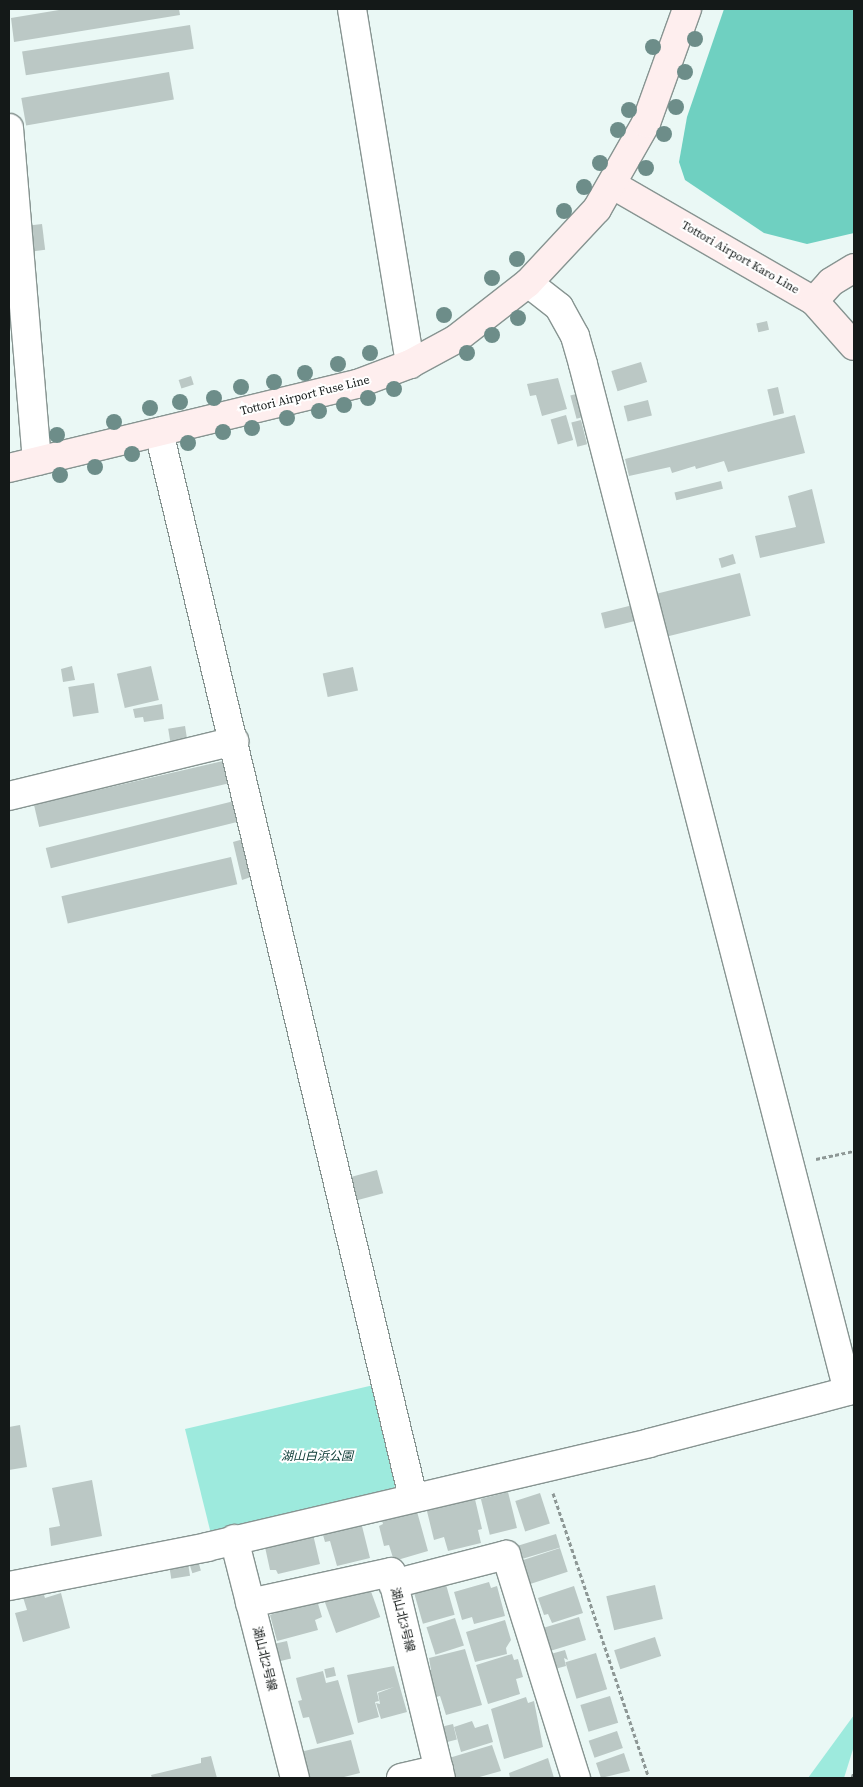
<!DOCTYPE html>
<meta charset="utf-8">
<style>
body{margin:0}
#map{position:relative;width:863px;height:1787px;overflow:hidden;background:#eaf8f5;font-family:"Source Serif 4","Noto Sans JP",serif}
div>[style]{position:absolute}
.green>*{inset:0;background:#9deadd}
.forest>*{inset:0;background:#6fd0c1}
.building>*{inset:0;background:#bbc8c5;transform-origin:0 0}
.path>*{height:3px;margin-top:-1.5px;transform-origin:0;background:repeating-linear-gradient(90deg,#8d9795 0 4px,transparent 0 6.5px)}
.roads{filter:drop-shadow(1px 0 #879491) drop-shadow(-1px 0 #879491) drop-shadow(0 1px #879491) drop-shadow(0 -1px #879491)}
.street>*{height:28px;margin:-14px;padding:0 14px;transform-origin:14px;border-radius:14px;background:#fff}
.secondary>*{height:28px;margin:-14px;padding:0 14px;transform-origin:14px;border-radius:14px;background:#feeeee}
.trees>*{width:16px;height:16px;margin:-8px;border-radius:50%;background:#6d8d89}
span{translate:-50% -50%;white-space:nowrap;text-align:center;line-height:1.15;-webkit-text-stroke:4px #fff;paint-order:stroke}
.street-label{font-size:12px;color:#141918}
.park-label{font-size:12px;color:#063630;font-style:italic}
.frame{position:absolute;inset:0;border:10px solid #141918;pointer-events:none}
</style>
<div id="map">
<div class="green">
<i style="clip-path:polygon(378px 1384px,397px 1482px,391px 1493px,212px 1538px,185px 1429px)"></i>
<i style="clip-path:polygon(854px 1715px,854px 1746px,844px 1778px,808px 1778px)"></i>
</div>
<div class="forest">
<i style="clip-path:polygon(724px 9px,854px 9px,854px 233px,807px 244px,764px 233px,685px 180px,679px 162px,687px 117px)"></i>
</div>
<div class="building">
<i style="clip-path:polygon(65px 9px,179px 9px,180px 15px,14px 42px,11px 18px)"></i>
<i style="left:190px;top:25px;width:24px;height:170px;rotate:81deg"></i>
<i style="left:169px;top:72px;width:28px;height:150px;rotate:80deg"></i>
<i style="left:42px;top:224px;width:26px;height:17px;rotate:83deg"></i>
<i style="left:767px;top:321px;width:9px;height:11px;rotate:77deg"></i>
<i style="left:641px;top:362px;width:21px;height:31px;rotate:73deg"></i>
<i style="left:191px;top:376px;width:9px;height:13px;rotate:72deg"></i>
<i style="clip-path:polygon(558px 378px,567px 409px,542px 416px,536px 395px,530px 396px,527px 384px)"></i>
<i style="left:778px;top:387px;width:27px;height:11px;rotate:77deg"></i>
<i style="left:580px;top:393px;width:24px;height:10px;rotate:75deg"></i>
<i style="left:648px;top:400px;width:16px;height:25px;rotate:76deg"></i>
<i style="left:566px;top:415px;width:26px;height:16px;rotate:74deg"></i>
<i style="clip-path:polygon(795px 415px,805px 453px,728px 472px,724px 461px,696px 469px,695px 466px,672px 473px,670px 467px,629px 476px,625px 459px)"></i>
<i style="left:581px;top:420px;width:25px;height:10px;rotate:76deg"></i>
<i style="left:721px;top:481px;width:8px;height:48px;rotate:76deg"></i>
<i style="clip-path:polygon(812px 489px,825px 543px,760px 558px,755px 536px,796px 527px,788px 496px)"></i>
<i style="left:733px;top:554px;width:10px;height:15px;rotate:73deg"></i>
<i style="left:740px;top:573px;width:44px;height:86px;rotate:76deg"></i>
<i style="left:633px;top:605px;width:16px;height:33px;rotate:76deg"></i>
<i style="clip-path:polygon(72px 666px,75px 680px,63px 682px,61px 669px)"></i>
<i style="left:151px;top:666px;width:35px;height:35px;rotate:77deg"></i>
<i style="left:353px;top:667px;width:24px;height:31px;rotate:78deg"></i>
<i style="left:94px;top:683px;width:30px;height:26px;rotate:81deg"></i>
<i style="clip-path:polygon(162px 704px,164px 719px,144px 722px,143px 717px,135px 718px,133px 709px)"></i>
<i style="left:185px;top:726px;width:20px;height:17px;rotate:81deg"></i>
<i style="left:223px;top:761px;width:23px;height:194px;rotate:77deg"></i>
<i style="left:234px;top:801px;width:21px;height:194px;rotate:76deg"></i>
<i style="clip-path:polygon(247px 838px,254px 876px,242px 880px,233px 842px)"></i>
<i style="left:231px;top:857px;width:28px;height:174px;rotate:77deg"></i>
<i style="left:377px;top:1170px;width:24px;height:31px;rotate:75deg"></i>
<i style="clip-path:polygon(20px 1425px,27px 1467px,9px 1470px,9px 1427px)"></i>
<i style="clip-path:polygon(92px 1480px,102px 1536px,51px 1546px,49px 1528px,60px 1526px,52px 1488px)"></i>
<i style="left:508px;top:1492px;width:37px;height:28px;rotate:76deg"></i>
<i style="left:540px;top:1493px;width:32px;height:26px;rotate:72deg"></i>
<i style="clip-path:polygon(474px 1495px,482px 1529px,478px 1530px,481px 1543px,448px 1551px,444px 1537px,434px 1540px,425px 1503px)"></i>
<i style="clip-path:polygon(416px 1508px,428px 1551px,394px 1561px,389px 1545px,384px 1546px,379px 1526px,383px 1524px,381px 1517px)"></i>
<i style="clip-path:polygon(360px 1518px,370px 1558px,337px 1566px,330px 1541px,325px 1542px,321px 1528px)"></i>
<i style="clip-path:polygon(312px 1530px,320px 1564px,278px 1574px,276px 1570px,270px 1570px,265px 1547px)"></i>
<i style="left:556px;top:1534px;width:14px;height:45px;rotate:73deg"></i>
<i style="left:560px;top:1548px;width:25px;height:41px;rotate:72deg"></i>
<i style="left:198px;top:1561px;width:10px;height:9px;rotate:73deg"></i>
<i style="left:188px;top:1563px;width:13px;height:19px;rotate:81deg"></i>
<i style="left:445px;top:1581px;width:35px;height:33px;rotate:74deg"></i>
<i style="clip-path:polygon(489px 1582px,491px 1588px,497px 1586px,505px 1616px,474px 1624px,472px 1617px,462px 1620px,454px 1592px)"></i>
<i style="left:655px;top:1585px;width:35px;height:50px;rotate:77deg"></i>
<i style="left:369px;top:1586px;width:33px;height:47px;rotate:70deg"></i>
<i style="clip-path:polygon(574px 1586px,583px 1613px,552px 1623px,548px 1614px,544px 1615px,538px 1598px)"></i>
<i style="clip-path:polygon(42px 1589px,45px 1598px,61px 1593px,70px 1628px,23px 1642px,15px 1613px,27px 1610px,22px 1594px)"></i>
<i style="clip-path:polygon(316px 1597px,322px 1617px,315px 1620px,318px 1630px,277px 1641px,270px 1615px,284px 1610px,283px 1606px)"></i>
<i style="left:579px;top:1617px;width:24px;height:41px;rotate:73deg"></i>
<i style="left:455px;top:1618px;width:29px;height:30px;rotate:72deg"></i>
<i style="clip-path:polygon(505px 1620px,511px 1640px,506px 1648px,507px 1654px,475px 1662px,466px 1632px)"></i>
<i style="left:655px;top:1637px;width:20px;height:43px;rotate:72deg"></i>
<i style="left:287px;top:1641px;width:18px;height:15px;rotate:77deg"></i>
<i style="clip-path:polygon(465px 1649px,482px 1705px,446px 1715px,440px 1696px,432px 1698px,424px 1671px,431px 1670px,429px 1658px)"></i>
<i style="clip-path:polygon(565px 1650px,568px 1660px,564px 1658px,566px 1666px,551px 1670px,547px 1655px)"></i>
<i style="left:596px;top:1653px;width:38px;height:32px;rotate:73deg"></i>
<i style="clip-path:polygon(512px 1654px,514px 1660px,518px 1659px,523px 1677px,516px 1679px,520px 1694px,488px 1704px,476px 1665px)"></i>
<i style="clip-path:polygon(394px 1666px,407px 1712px,381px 1719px,376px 1703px,380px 1704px,378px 1693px,394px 1687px,377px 1692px,379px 1701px,375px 1702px,379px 1717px,358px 1723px,347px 1675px)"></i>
<i style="left:334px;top:1667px;width:9px;height:10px;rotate:77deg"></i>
<i style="clip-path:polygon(323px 1671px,326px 1683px,338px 1680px,354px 1734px,317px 1744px,309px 1717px,303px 1718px,298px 1701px,302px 1700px,299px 1690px,318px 1685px,299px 1690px,296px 1678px)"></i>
<i style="left:610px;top:1696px;width:28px;height:31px;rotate:73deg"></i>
<i style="clip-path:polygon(526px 1697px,528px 1703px,534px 1701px,543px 1747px,504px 1759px,491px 1709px)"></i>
<i style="clip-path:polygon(472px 1721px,475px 1728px,488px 1724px,493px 1742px,461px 1752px,454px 1727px)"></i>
<i style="left:453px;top:1724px;width:16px;height:17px;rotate:76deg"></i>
<i style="left:617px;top:1731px;width:18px;height:30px;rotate:71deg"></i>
<i style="clip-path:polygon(351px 1740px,360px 1773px,340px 1778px,307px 1778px,300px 1752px)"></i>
<i style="clip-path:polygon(492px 1745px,501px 1771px,476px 1778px,455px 1778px,449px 1758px)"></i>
<i style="clip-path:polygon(624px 1753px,630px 1771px,601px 1778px,596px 1763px)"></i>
<i style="clip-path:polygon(211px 1756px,217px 1778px,152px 1778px,151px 1775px,201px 1763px,201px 1758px)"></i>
<i style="clip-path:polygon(548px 1758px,554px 1778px,510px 1778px,509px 1773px)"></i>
</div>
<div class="path">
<i style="left:816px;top:1159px;width:39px;rotate:-12deg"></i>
<i style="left:553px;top:1493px;width:301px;rotate:71.4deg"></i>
<i style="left:852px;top:1778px;width:6px;rotate:-72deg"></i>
</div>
<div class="roads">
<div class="street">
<i style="left:352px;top:9px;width:360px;rotate:80.7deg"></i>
<i style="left:9px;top:128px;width:334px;rotate:85.2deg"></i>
<i style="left:159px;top:432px;width:1095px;rotate:76.59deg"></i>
<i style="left:9px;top:796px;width:232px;rotate:-13.7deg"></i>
<i style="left:234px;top:1539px;width:247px;rotate:75.7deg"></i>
<i style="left:393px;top:1584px;width:117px;rotate:-14.4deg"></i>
<i style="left:506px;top:1555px;width:234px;rotate:72.6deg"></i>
<i style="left:9px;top:1586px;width:202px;rotate:-11.1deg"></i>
<i style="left:207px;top:1547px;width:454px;rotate:-13.2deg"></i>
<i style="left:649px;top:1443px;width:206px;rotate:-14.6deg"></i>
<i style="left:848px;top:1391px;width:1061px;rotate:-104.47deg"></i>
<i style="left:583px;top:364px;width:29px;rotate:-106deg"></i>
<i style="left:575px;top:336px;width:33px;rotate:-119deg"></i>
<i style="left:559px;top:307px;width:39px;rotate:-142deg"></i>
<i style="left:250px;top:1603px;width:144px;rotate:-12.4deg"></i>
<i style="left:391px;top:1572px;width:212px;rotate:76.4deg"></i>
<i style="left:401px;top:1778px;width:39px;rotate:-13deg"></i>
</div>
<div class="secondary">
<i style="left:613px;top:185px;width:232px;rotate:30deg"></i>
<i style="left:814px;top:301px;width:60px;rotate:48.4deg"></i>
<i style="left:814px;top:301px;width:25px;rotate:-48deg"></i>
<i style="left:831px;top:282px;width:27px;rotate:-31deg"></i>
<i style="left:9px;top:468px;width:358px;rotate:-13.6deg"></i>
<i style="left:357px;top:384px;width:57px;rotate:-20.7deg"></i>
<i style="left:410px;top:364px;width:52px;rotate:-28.5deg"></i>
<i style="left:456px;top:339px;width:91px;rotate:-37.9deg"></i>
<i style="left:528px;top:283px;width:101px;rotate:-47deg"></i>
<i style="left:597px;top:209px;width:99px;rotate:-60.3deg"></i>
<i style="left:646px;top:123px;width:121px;rotate:-70.2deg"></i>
</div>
</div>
<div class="trees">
<i style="left:695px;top:39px"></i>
<i style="left:653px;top:47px"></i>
<i style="left:685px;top:72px"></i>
<i style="left:676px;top:107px"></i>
<i style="left:629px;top:110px"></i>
<i style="left:618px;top:130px"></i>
<i style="left:664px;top:134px"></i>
<i style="left:600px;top:163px"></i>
<i style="left:646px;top:168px"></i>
<i style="left:584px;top:187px"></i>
<i style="left:564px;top:211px"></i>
<i style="left:517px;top:259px"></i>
<i style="left:492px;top:278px"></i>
<i style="left:444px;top:315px"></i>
<i style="left:518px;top:318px"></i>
<i style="left:492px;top:335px"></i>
<i style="left:370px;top:353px"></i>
<i style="left:467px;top:353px"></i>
<i style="left:338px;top:364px"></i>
<i style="left:305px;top:373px"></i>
<i style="left:274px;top:382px"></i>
<i style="left:241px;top:387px"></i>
<i style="left:394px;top:389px"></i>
<i style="left:214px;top:398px"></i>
<i style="left:368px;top:398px"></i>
<i style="left:180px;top:402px"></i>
<i style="left:344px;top:405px"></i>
<i style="left:150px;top:408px"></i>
<i style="left:319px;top:411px"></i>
<i style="left:287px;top:418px"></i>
<i style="left:114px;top:422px"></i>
<i style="left:252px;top:428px"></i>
<i style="left:223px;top:432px"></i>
<i style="left:57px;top:435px"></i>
<i style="left:188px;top:443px"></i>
<i style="left:132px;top:454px"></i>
<i style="left:95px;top:467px"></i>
<i style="left:60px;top:475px"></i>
</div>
<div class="street-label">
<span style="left:740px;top:258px;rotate:30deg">Tottori Airport Karo Line</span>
<span style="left:305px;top:396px;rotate:-14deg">Tottori Airport Fuse Line</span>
<span style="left:402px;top:1620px;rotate:76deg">湖山北3号線</span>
<span style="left:264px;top:1659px;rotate:76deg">湖山北2号線</span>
</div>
<div class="park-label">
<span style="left:317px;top:1457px">湖山白浜公園</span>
</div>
<div class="frame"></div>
</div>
